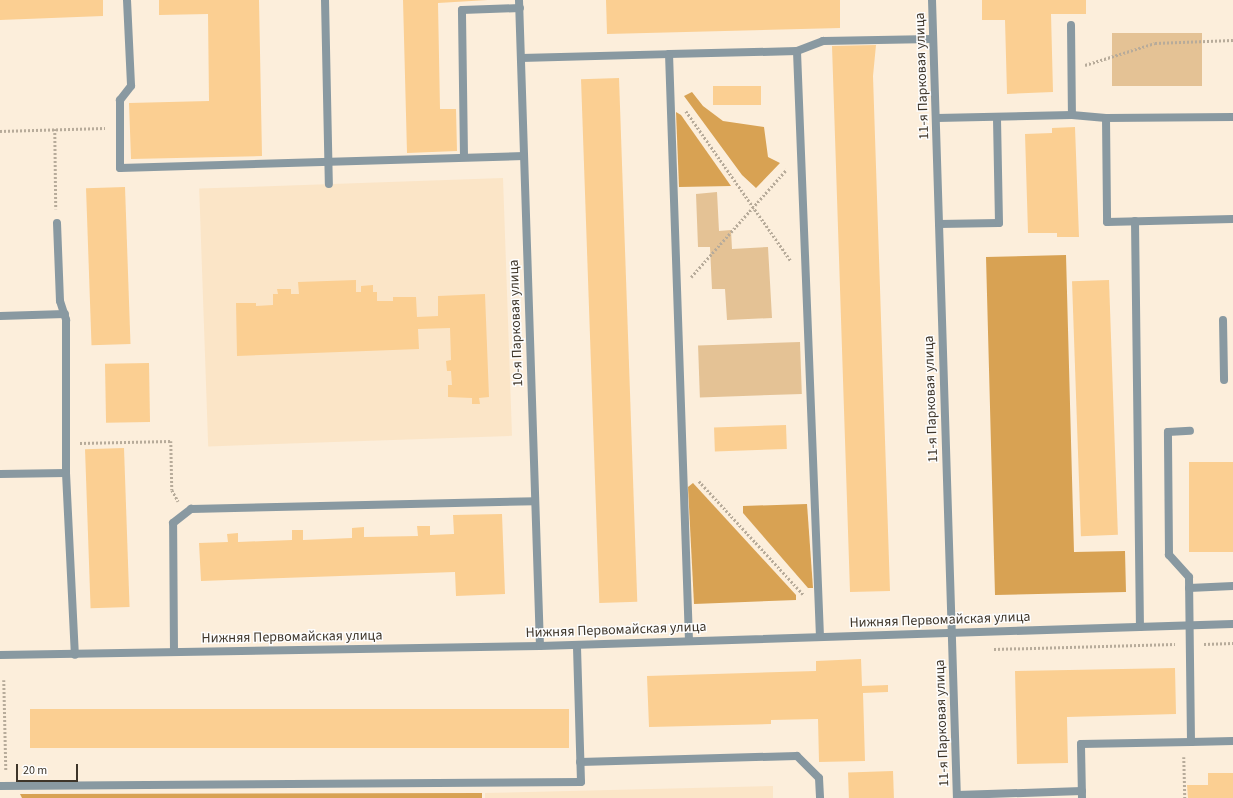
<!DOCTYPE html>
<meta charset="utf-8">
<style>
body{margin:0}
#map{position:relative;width:1233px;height:798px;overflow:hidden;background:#fceedb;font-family:"Source Sans 3",sans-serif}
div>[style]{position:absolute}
.built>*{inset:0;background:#fbe5c7;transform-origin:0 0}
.green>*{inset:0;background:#e4c295;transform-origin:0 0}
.forest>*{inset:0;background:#d8a253}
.building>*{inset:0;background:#fbcf92;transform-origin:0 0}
.path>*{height:2.5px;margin-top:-1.25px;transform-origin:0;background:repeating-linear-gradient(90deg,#b7ab9a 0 2px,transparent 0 4px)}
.service>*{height:8px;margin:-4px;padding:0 4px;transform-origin:4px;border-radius:4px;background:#8999a1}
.minor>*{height:8px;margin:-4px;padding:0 4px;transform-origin:4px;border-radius:4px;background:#8999a1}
span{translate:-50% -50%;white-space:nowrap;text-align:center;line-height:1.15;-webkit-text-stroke:3px #fdfdfd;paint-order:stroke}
.street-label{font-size:14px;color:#3e3529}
.scale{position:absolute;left:16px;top:764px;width:62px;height:18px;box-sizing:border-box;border:2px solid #3e3529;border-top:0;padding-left:5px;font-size:12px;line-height:14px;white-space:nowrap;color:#3e3529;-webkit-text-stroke:3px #fdfdfd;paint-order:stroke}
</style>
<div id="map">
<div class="built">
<i style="left:503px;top:178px;width:258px;height:304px;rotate:88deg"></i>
<i style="clip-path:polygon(773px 786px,773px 798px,485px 798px,485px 793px)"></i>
</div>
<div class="green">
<i style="left:1202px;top:33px;width:53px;height:90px;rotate:90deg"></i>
<i style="clip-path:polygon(717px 192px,719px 231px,731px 230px,732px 249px,768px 247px,772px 318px,727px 320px,725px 289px,712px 289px,710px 247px,698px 247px,696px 194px)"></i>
<i style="left:800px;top:342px;width:52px;height:102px;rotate:88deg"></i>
</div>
<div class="forest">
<i style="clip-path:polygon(692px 92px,703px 106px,723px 121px,764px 127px,768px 157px,780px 163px,756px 188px,742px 175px,684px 96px)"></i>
<i style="clip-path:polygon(676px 112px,681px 115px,731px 186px,679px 187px)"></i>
<i style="clip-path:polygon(1066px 255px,1074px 552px,1125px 551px,1126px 592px,995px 595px,986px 257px)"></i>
<i style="clip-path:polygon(693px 483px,796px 595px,796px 600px,694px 604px,688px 487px)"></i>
<i style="clip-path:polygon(807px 504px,813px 588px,808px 588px,743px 513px,743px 506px)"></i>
<i style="clip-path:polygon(482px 793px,482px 798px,22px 798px,20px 794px)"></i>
</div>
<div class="building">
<i style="clip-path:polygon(0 0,103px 0,103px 16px,0 20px)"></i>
<i style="clip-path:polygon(159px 0,259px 0,262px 156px,131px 159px,129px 103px,209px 101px,208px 14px,159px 15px)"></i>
<i style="clip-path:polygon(403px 0,488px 0,438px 3px,440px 109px,456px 109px,457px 151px,407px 153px)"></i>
<i style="clip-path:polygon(606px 0,840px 0,840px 28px,607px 34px)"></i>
<i style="clip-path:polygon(982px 0,1086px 0,1086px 14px,1051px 14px,1053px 92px,1007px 94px,1005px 20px,982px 20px)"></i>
<i style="clip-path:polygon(876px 45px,873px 76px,890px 591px,850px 592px,832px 46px)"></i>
<i style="left:619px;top:78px;width:524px;height:38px;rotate:88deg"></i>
<i style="left:713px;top:86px;width:48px;height:19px"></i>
<i style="clip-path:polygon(1075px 127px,1079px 237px,1057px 237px,1057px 233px,1028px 233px,1025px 134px,1052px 133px,1052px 128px)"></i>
<i style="left:125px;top:187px;width:157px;height:39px;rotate:88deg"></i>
<i style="clip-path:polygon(356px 280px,356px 292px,361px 292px,361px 286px,373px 285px,373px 292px,377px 292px,377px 301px,393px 301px,393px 297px,416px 297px,417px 317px,438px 316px,438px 296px,485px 294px,489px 397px,479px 398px,480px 404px,472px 404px,472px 398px,448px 397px,448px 385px,452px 385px,451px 371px,447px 371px,446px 361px,451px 360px,450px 328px,418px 329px,419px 349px,237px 356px,236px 303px,256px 303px,256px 306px,273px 305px,273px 294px,278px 294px,277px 289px,291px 289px,291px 294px,299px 294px,298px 282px)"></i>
<i style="left:1109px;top:280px;width:255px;height:37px;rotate:88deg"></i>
<i style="left:149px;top:363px;width:59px;height:44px;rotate:89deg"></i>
<i style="left:786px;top:425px;width:24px;height:72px;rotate:88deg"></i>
<i style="left:124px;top:448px;width:159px;height:39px;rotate:88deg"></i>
<i style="left:1233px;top:462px;width:90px;height:44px;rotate:90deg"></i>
<i style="clip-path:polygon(502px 514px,505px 594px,456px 596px,455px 572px,201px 581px,199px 543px,228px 542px,227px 534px,238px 533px,238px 542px,292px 540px,292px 530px,303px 530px,303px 540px,352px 538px,352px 528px,364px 527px,364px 537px,418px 536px,417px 526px,430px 526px,430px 535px,454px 534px,453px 515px)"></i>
<i style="clip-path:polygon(861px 659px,862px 686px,888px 685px,888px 692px,863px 693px,865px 761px,819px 762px,818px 719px,771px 720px,771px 724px,649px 727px,647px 676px,816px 671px,816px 661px)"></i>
<i style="clip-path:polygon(1175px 668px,1176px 714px,1067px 717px,1068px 763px,1017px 764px,1015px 671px)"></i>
<i style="left:569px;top:709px;width:39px;height:539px;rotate:90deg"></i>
<i style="left:893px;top:771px;width:27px;height:45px;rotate:88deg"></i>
<i style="clip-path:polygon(1208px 773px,1233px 773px,1233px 798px,1188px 798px,1187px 785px,1208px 785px)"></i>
</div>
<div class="path">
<i style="left:1085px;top:65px;width:73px;rotate:-17.4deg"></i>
<i style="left:1155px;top:43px;width:78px;rotate:-2.2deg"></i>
<i style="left:686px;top:111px;width:183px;rotate:55deg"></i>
<i style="left:55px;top:129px;width:80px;rotate:89.3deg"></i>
<i style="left:0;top:131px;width:105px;rotate:-1.6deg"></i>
<i style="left:691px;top:277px;width:144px;rotate:-48.4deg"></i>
<i style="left:80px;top:443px;width:91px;rotate:-1.3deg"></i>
<i style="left:171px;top:441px;width:49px;rotate:88.8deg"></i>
<i style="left:172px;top:490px;width:13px;rotate:61deg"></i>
<i style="left:699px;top:481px;width:155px;rotate:47.4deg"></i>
<i style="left:1204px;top:644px;width:29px;rotate:-2deg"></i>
<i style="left:994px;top:649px;width:181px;rotate:-1.6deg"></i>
<i style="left:4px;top:680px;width:91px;rotate:88.7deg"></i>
<i style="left:1184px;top:757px;width:41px;rotate:88.6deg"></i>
</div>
<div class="service">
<i style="left:127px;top:0;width:86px;rotate:87.3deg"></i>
<i style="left:131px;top:86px;width:18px;rotate:128deg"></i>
<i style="left:120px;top:100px;width:68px;rotate:90deg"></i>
<i style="left:120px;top:168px;width:404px;rotate:-1.7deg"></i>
<i style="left:325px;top:0;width:184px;rotate:88.8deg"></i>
<i style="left:1071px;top:25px;width:90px;rotate:89.4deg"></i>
<i style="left:521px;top:58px;width:148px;rotate:-1.5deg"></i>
<i style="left:937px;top:118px;width:135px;rotate:-1.3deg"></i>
<i style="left:1072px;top:115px;width:34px;rotate:5deg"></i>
<i style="left:1106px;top:118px;width:104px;rotate:89.4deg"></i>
<i style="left:1107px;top:222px;width:126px;rotate:-1.4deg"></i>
<i style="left:1106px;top:118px;width:127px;rotate:-0.5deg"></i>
<i style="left:464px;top:157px;width:147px;rotate:-90.8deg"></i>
<i style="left:462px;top:10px;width:58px;rotate:-2deg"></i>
<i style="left:1135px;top:221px;width:406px;rotate:89.3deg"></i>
<i style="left:57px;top:223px;width:78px;rotate:87.8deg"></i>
<i style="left:60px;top:301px;width:20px;rotate:72deg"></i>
<i style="left:66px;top:320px;width:153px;rotate:90deg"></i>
<i style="left:939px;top:224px;width:60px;rotate:-1deg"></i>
<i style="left:999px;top:223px;width:106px;rotate:-91.1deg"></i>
<i style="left:0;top:316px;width:65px;rotate:-1.8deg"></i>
<i style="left:1223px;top:320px;width:60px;rotate:89deg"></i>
<i style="left:0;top:474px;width:66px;rotate:-0.9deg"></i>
<i style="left:66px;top:473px;width:182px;rotate:87.2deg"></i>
<i style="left:1189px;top:588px;width:44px;rotate:-2.6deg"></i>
<i style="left:820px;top:637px;width:586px;rotate:-92.25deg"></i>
<i style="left:797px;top:51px;width:28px;rotate:-21deg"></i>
<i style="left:823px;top:41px;width:110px;rotate:-1deg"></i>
<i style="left:689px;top:641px;width:587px;rotate:-91.95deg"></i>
<i style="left:669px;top:54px;width:128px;rotate:-1.3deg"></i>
<i style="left:174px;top:652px;width:129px;rotate:-90.4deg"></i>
<i style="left:173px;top:523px;width:23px;rotate:-38deg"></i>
<i style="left:191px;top:509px;width:344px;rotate:-1.3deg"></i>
<i style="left:1191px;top:742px;width:42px;rotate:-1.4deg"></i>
<i style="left:580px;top:762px;width:217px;rotate:-1.6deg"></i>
<i style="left:797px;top:756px;width:31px;rotate:45deg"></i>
<i style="left:819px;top:778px;width:20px;rotate:87deg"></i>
<i style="left:0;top:786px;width:581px;rotate:-0.39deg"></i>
<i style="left:581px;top:782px;width:137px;rotate:-91.7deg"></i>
<i style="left:957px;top:795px;width:125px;rotate:-1.8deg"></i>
<i style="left:1082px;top:798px;width:54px;rotate:-91.1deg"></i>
<i style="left:1081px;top:744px;width:110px;rotate:-1deg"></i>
<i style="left:1191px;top:742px;width:165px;rotate:-90.7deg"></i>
<i style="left:1189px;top:577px;width:30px;rotate:-132deg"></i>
<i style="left:1169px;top:555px;width:123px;rotate:-90.5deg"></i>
<i style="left:1168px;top:432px;width:22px;rotate:-3deg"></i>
</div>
<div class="minor">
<i style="left:519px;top:0;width:646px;rotate:88.14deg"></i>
<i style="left:932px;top:0;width:798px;rotate:88.21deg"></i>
<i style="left:0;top:655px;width:540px;rotate:-0.95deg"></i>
<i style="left:540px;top:646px;width:693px;rotate:-1.82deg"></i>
</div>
<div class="street-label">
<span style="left:922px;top:76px;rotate:-92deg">11-я Парковая улица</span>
<span style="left:516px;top:323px;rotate:-92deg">10-я Парковая улица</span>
<span style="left:931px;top:399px;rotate:-92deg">11-я Парковая улица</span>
<span style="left:940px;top:620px;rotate:-2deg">Нижняя Первомайская улица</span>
<span style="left:616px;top:630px;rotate:-2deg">Нижняя Первомайская улица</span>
<span style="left:292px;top:637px;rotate:-1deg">Нижняя Первомайская улица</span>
<span style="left:942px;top:723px;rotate:-92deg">11-я Парковая улица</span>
</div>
<div class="scale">20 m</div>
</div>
